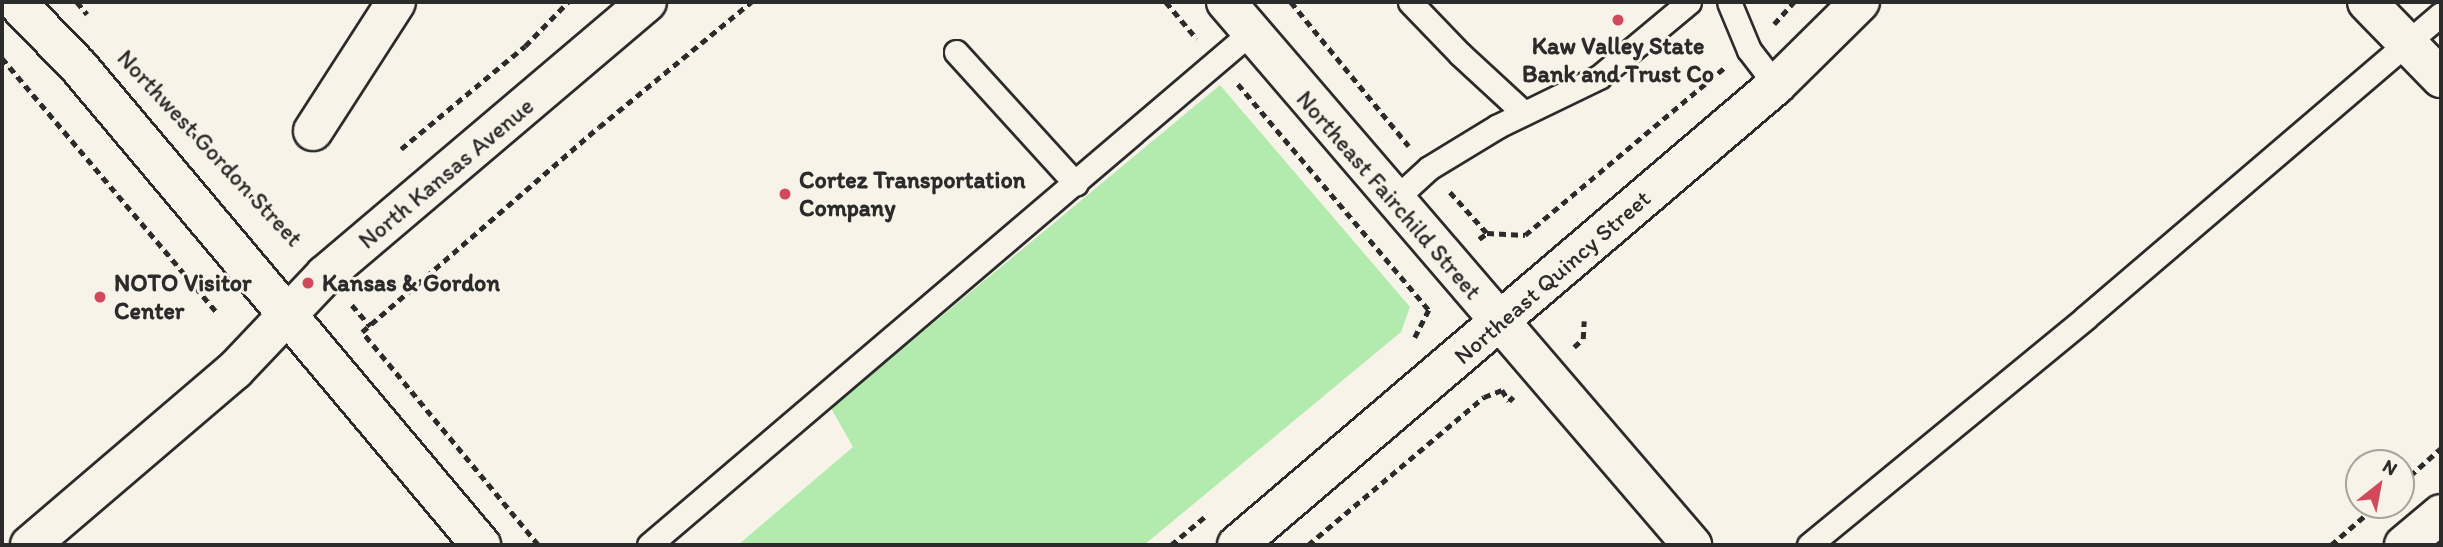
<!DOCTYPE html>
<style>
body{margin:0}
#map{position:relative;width:2443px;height:547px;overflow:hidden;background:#f7f3e8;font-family:Itim,sans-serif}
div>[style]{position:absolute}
.green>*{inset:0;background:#b3ebae}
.path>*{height:4.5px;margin-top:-2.25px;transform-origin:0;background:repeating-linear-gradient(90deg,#2b2b2b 0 7px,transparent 0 12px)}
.roads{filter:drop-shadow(2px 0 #2b2b2b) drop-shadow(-2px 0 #2b2b2b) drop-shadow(0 2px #2b2b2b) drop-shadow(0 -2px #2b2b2b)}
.service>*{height:23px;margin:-11.5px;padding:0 11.5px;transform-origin:11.5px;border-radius:11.5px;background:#f7f3e8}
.minor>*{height:38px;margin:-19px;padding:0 19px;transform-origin:19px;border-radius:19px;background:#f7f3e8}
.secondary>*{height:38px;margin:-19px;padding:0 19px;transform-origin:19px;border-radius:19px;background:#f7f3e8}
.dots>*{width:19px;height:19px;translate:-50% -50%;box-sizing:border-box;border:4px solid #f7f3e8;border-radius:50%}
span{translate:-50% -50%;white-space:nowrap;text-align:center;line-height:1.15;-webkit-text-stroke:6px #f7f3e8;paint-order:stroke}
.poi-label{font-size:24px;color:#2b2b2b;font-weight:700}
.left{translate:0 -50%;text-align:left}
.street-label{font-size:24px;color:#2b2b2b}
.frame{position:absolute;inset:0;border:4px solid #2b2b2b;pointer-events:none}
.north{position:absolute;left:2345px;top:449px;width:70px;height:70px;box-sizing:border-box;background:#f7f3e8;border:2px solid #a5a39c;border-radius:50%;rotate:31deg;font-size:19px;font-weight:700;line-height:28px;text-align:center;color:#2b2b2b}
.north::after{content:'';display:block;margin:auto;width:24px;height:32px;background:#d1495b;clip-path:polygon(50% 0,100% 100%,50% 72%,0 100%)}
</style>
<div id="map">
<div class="green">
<i style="clip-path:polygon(1220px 85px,1410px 307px,1401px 332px,1144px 545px,738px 545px,853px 447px,831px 408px)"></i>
</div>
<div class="path">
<i style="left:77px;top:2px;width:16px;rotate:50deg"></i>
<i style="left:1166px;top:2px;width:48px;rotate:50deg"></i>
<i style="left:1291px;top:2px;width:186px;rotate:50.7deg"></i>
<i style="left:1774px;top:24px;width:30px;rotate:-48deg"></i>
<i style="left:2px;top:58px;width:335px;rotate:49.8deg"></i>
<i style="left:1238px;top:84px;width:296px;rotate:49.8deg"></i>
<i style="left:1429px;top:310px;width:31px;rotate:117deg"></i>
<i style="left:160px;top:97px;width:97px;rotate:48.8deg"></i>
<i style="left:224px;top:170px;width:107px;rotate:44.2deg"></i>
<i style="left:401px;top:149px;width:161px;rotate:-39.7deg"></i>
<i style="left:525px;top:46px;width:62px;rotate:-45.7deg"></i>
<i style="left:1450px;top:192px;width:55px;rotate:47.9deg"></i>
<i style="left:1479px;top:239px;width:10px;rotate:-37deg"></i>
<i style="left:1487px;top:233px;width:38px;rotate:3deg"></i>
<i style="left:1525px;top:235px;width:261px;rotate:-40deg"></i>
<i style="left:352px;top:305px;width:28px;rotate:49deg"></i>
<i style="left:1574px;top:347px;width:12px;rotate:-42deg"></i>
<i style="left:1583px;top:339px;width:18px;rotate:-87deg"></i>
<i style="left:2401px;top:484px;width:54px;rotate:-42deg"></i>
<i style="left:538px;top:545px;width:276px;rotate:-129.6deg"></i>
<i style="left:362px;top:332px;width:313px;rotate:-40.9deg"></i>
<i style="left:599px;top:127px;width:197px;rotate:-39.4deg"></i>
<i style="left:1171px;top:545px;width:48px;rotate:-40deg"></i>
<i style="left:1308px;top:545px;width:230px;rotate:-40.1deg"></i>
<i style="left:1484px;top:397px;width:19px;rotate:-21deg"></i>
<i style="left:1502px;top:390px;width:13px;rotate:58deg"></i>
<i style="left:1509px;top:401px;width:6px;rotate:-45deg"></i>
<i style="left:2331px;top:545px;width:61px;rotate:-41deg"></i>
</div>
<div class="roads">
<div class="service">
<i style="left:1410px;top:2px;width:72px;rotate:46.1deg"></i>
<i style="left:1460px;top:54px;width:87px;rotate:42.7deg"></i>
<i style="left:1729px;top:2px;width:52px;rotate:67.4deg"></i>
<i style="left:1749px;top:50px;width:44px;rotate:52.4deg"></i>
<i style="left:956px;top:52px;width:178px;rotate:47.7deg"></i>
<i style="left:1394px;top:200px;width:47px;rotate:-42.4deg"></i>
<i style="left:1429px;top:168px;width:81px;rotate:-31.3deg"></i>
<i style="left:1498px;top:126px;width:112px;rotate:-25.9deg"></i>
<i style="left:1599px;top:77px;width:117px;rotate:-39.8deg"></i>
<i style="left:649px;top:545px;width:790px;rotate:-40.43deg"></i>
<i style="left:1809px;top:545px;width:357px;rotate:-39.4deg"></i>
<i style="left:2085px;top:318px;width:468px;rotate:-40.5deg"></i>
</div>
<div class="minor">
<i style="left:1226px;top:2px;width:716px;rotate:49.36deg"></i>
<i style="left:313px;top:131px;width:153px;rotate:-57.2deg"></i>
<i style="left:30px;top:545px;width:270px;rotate:-40.5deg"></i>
<i style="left:235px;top:370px;width:131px;rotate:-46.5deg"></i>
<i style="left:325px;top:275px;width:422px;rotate:-40.3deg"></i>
<i style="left:2404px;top:545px;width:48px;rotate:-40deg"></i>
</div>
<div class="secondary">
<i style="left:16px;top:2px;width:91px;rotate:45.9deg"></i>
<i style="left:79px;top:67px;width:625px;rotate:49.94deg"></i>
<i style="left:2367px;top:2px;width:106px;rotate:45.8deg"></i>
<i style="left:1237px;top:545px;width:709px;rotate:-40.48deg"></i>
<i style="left:1776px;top:85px;width:118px;rotate:-44.7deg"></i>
</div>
</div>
<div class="dots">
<i style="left:1618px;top:20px;background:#d1495b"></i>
<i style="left:785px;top:194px;background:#d1495b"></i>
<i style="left:308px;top:283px;background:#d1495b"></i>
<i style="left:100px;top:297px;background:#d1495b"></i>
</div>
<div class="poi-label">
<span style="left:1618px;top:60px">Kaw Valley State<br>Bank and Trust Co</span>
<span class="left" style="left:799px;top:194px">Cortez Transportation<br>Company</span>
<span class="left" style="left:114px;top:297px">NOTO Visitor<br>Center</span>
<span class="left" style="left:322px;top:283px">Kansas &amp; Gordon</span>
</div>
<div class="street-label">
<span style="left:210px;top:148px;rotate:47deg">Northwest Gordon Street</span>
<span style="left:446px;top:173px;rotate:-40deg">North Kansas Avenue</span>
<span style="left:1389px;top:195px;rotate:49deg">Northeast Fairchild Street</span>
<span style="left:1552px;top:277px;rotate:-41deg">Northeast Quincy Street</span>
</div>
<div class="frame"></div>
<div class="north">N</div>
</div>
